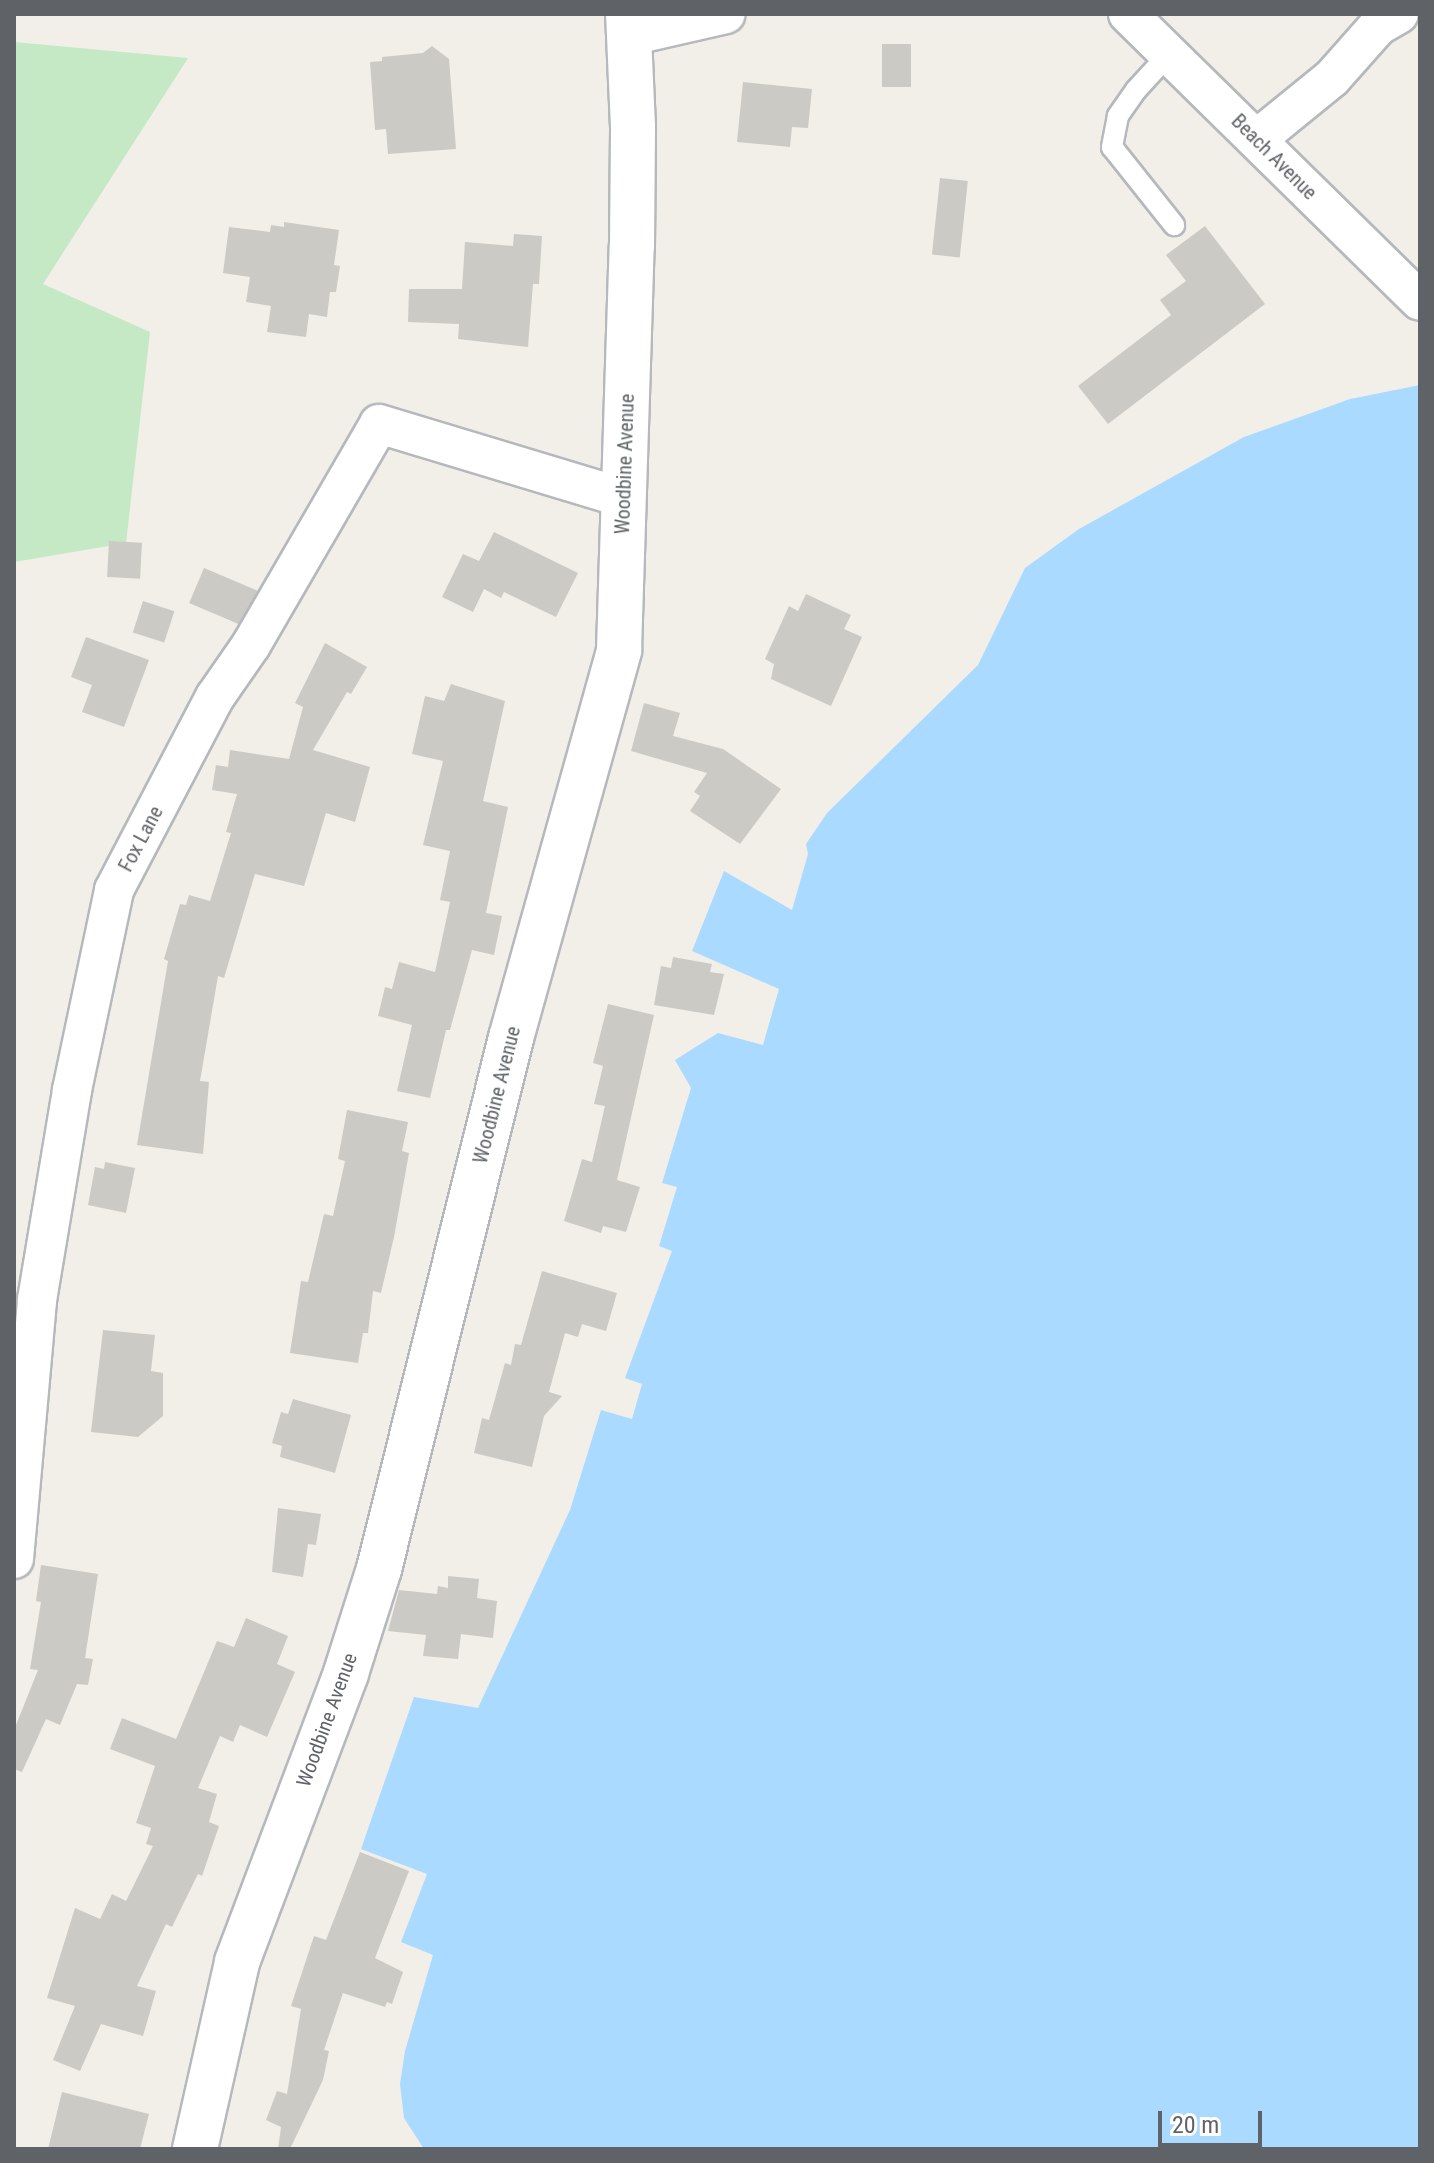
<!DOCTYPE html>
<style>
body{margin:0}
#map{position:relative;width:1434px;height:2163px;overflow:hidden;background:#f1efe8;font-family:"Roboto Condensed",sans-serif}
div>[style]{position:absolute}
.green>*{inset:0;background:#c5e8c5}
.water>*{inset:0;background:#aadaff}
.building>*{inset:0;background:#cccac5;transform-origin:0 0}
.roads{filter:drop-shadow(2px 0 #b5b8bc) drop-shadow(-2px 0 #b5b8bc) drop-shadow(0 2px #b5b8bc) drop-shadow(0 -2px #b5b8bc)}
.lane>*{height:20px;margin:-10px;padding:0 10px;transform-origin:10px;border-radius:10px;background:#fff}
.street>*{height:38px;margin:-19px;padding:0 19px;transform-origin:19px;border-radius:19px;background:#fff}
.secondary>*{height:44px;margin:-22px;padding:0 22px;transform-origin:22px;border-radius:22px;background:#fff}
span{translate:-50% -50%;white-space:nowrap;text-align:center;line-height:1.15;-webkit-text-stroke:6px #fff;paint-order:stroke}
.street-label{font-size:20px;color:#5f6368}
.frame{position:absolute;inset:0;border:16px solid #5f6368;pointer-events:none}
.scale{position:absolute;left:1158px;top:2111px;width:104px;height:36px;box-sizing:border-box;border:4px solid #5f6368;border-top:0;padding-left:10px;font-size:24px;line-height:28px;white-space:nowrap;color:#5f6368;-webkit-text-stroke:6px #fff;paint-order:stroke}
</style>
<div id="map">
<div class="green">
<i style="clip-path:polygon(14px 42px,188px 58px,43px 284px,150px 332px,126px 543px,14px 562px)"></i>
</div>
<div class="water">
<i style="clip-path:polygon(1420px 385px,1420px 2149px,424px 2149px,404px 2118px,400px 2084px,405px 2051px,433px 1955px,401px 1942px,427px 1874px,361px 1849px,414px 1697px,478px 1708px,570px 1510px,601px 1410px,632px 1419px,642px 1384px,625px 1378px,672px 1251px,659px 1246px,677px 1187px,662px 1183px,691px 1088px,675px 1060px,718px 1033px,763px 1045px,779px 989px,692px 951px,724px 871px,792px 910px,808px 854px,806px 844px,827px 813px,978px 665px,1025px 568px,1079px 529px,1244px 437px,1350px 399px)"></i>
</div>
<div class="building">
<i style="left:882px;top:44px;width:29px;height:43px"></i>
<i style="clip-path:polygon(432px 46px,449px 59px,456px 149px,388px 154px,386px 129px,375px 130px,370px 62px,382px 61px,382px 57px,423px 53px)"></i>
<i style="clip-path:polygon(743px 82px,812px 89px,808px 128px,792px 127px,790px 147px,737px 142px)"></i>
<i style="left:940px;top:178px;width:28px;height:77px;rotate:6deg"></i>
<i style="clip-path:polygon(284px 222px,339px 230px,334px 265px,340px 266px,336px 292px,330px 292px,327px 317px,309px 314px,306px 337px,267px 332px,271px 306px,246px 302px,250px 277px,223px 273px,229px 227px,270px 232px,271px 225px,284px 227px)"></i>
<i style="clip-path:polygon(1205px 226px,1265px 304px,1108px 424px,1078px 386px,1171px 315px,1160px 300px,1186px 281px,1166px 255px)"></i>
<i style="clip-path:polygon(514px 234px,542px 236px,539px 284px,533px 284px,528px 347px,458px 339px,459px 324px,408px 322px,409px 289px,462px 289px,465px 242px,513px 246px)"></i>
<i style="clip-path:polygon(494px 532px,578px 573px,556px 617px,504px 592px,501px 598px,484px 589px,473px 612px,442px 597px,463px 554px,479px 561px)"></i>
<i style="left:109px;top:541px;width:33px;height:36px;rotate:3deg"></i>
<i style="left:204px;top:568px;width:58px;height:38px;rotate:23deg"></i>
<i style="clip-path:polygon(806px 594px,851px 615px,844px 629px,862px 637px,831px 706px,771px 679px,774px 664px,765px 659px,789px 606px,798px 611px)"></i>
<i style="left:143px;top:601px;width:33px;height:33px;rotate:18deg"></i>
<i style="clip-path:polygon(86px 637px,149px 660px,124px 727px,82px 712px,92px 685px,71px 677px)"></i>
<i style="clip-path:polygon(325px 643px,367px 667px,351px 694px,347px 692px,313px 750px,370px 767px,355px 822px,326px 813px,304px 886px,255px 874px,224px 978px,218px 976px,200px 1081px,209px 1082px,203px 1154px,137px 1145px,168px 961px,164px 959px,180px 904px,186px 905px,189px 895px,210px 901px,231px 833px,226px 832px,237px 794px,212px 790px,216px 765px,228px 767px,230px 750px,289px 759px,303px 707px,295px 703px)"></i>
<i style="clip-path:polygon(451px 684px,505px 701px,483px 801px,508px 807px,486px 913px,502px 916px,494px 955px,472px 950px,450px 1030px,446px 1030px,430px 1098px,397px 1091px,412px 1025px,378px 1016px,385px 987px,392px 989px,399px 962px,435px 972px,450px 902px,440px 900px,450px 851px,423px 845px,443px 761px,412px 754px,425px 696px,444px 701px)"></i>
<i style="clip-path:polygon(644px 703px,680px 713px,673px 736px,723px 749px,781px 789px,740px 844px,690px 811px,700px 796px,694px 792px,707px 773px,631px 751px)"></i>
<i style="clip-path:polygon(673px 957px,712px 964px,710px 972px,724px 974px,714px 1015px,654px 1005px,661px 966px,671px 968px)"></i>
<i style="clip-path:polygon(608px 1004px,654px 1015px,617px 1180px,640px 1187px,626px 1232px,603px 1226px,601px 1233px,564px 1221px,582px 1159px,592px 1162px,605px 1106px,594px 1104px,603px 1066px,593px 1063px)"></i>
<i style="clip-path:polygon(347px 1110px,408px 1122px,402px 1151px,409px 1153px,394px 1237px,381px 1293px,373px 1291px,368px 1333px,363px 1333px,358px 1363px,290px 1353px,301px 1281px,308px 1282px,324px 1214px,333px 1216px,345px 1161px,338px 1159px)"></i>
<i style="clip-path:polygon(105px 1162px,135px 1168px,126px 1213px,88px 1205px,95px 1167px,104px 1169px)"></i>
<i style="clip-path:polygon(542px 1271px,617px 1293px,606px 1331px,582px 1324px,578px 1337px,565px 1333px,549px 1392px,562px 1396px,544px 1416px,532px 1467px,474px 1453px,482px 1418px,489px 1420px,505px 1363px,511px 1365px,515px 1344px,521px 1345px)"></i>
<i style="clip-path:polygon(103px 1330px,155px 1335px,151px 1371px,163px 1373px,163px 1416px,138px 1437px,91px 1432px)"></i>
<i style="clip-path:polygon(293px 1399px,351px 1415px,335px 1473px,280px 1457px,282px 1446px,272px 1443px,281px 1412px,288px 1414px)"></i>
<i style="clip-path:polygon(278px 1508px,321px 1514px,316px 1545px,308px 1544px,303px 1577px,272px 1572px)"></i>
<i style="clip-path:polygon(41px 1565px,98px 1574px,85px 1658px,93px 1659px,88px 1685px,77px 1684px,60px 1725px,46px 1719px,22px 1772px,14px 1769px,14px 1730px,38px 1670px,30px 1669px,41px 1602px,36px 1601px)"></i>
<i style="clip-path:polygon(448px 1576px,479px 1579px,477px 1598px,497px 1601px,493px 1638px,461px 1634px,458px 1659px,423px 1656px,426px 1635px,388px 1631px,399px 1590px,437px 1594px,438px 1586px,448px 1588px)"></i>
<i style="clip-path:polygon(246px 1618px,288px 1636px,277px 1664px,295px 1672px,267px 1737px,240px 1725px,233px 1742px,220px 1736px,198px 1788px,217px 1794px,209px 1822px,219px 1826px,202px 1876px,198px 1874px,172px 1927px,166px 1924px,137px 1986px,156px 1991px,143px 2036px,101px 2024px,80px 2071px,53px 2060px,75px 2006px,47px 1998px,75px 1908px,100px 1919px,112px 1894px,126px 1901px,153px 1846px,146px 1844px,151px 1828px,136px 1823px,155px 1766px,110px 1749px,122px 1718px,176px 1739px,217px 1641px,234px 1647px)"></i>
<i style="clip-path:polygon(360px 1852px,409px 1871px,375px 1958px,403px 1972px,392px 2004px,387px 2002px,385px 2007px,343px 1993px,324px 2050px,329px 2051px,323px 2080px,290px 2149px,278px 2149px,281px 2127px,266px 2120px,277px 2091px,287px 2094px,301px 2009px,291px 2006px,314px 1936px,326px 1940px)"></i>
<i style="clip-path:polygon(62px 2092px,149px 2114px,140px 2149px,48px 2149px)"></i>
</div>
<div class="roads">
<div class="lane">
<i style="left:1169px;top:54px;width:49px;rotate:132.5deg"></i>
<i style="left:1136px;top:90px;width:32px;rotate:125deg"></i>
<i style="left:1118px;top:116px;width:32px;rotate:101deg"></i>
<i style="left:1112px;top:147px;width:100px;rotate:51.5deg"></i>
</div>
<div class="street">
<i style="left:1128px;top:14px;width:409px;rotate:44.5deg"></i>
<i style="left:630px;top:36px;width:98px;rotate:-12.9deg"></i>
<i style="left:1257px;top:139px;width:97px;rotate:-39.1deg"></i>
<i style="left:1332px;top:78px;width:69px;rotate:-48.5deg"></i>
<i style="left:1378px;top:26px;width:24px;rotate:-30deg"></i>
<i style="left:14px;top:1559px;width:260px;rotate:-84.9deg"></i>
<i style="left:37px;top:1300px;width:213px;rotate:-80.5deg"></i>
<i style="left:72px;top:1090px;width:204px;rotate:-78.1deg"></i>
<i style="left:114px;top:890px;width:218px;rotate:-62.4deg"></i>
<i style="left:215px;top:697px;width:63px;rotate:-55.3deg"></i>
<i style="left:251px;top:645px;width:255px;rotate:-59.9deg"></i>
<i style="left:379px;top:424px;width:256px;rotate:16.8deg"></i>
</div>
<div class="secondary">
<i style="left:195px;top:2149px;width:192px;rotate:-77.3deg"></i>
<i style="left:237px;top:1962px;width:309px;rotate:-69.3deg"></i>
<i style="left:346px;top:1673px;width:109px;rotate:-72.4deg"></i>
<i style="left:379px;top:1569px;width:547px;rotate:-76.04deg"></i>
<i style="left:511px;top:1038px;width:403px;rotate:-74.4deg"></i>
<i style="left:619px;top:650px;width:404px;rotate:-88.2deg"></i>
<i style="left:632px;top:246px;width:119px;rotate:-89.5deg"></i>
<i style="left:633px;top:127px;width:113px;rotate:-92.5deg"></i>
</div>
</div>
<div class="street-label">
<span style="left:1274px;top:157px;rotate:45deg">Beach Avenue</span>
<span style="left:625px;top:464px;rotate:-88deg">Woodbine Avenue</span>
<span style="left:141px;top:839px;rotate:-62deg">Fox Lane</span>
<span style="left:497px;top:1095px;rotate:-76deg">Woodbine Avenue</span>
<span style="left:327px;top:1720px;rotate:-70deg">Woodbine Avenue</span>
</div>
<div class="frame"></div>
<div class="scale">20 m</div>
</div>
